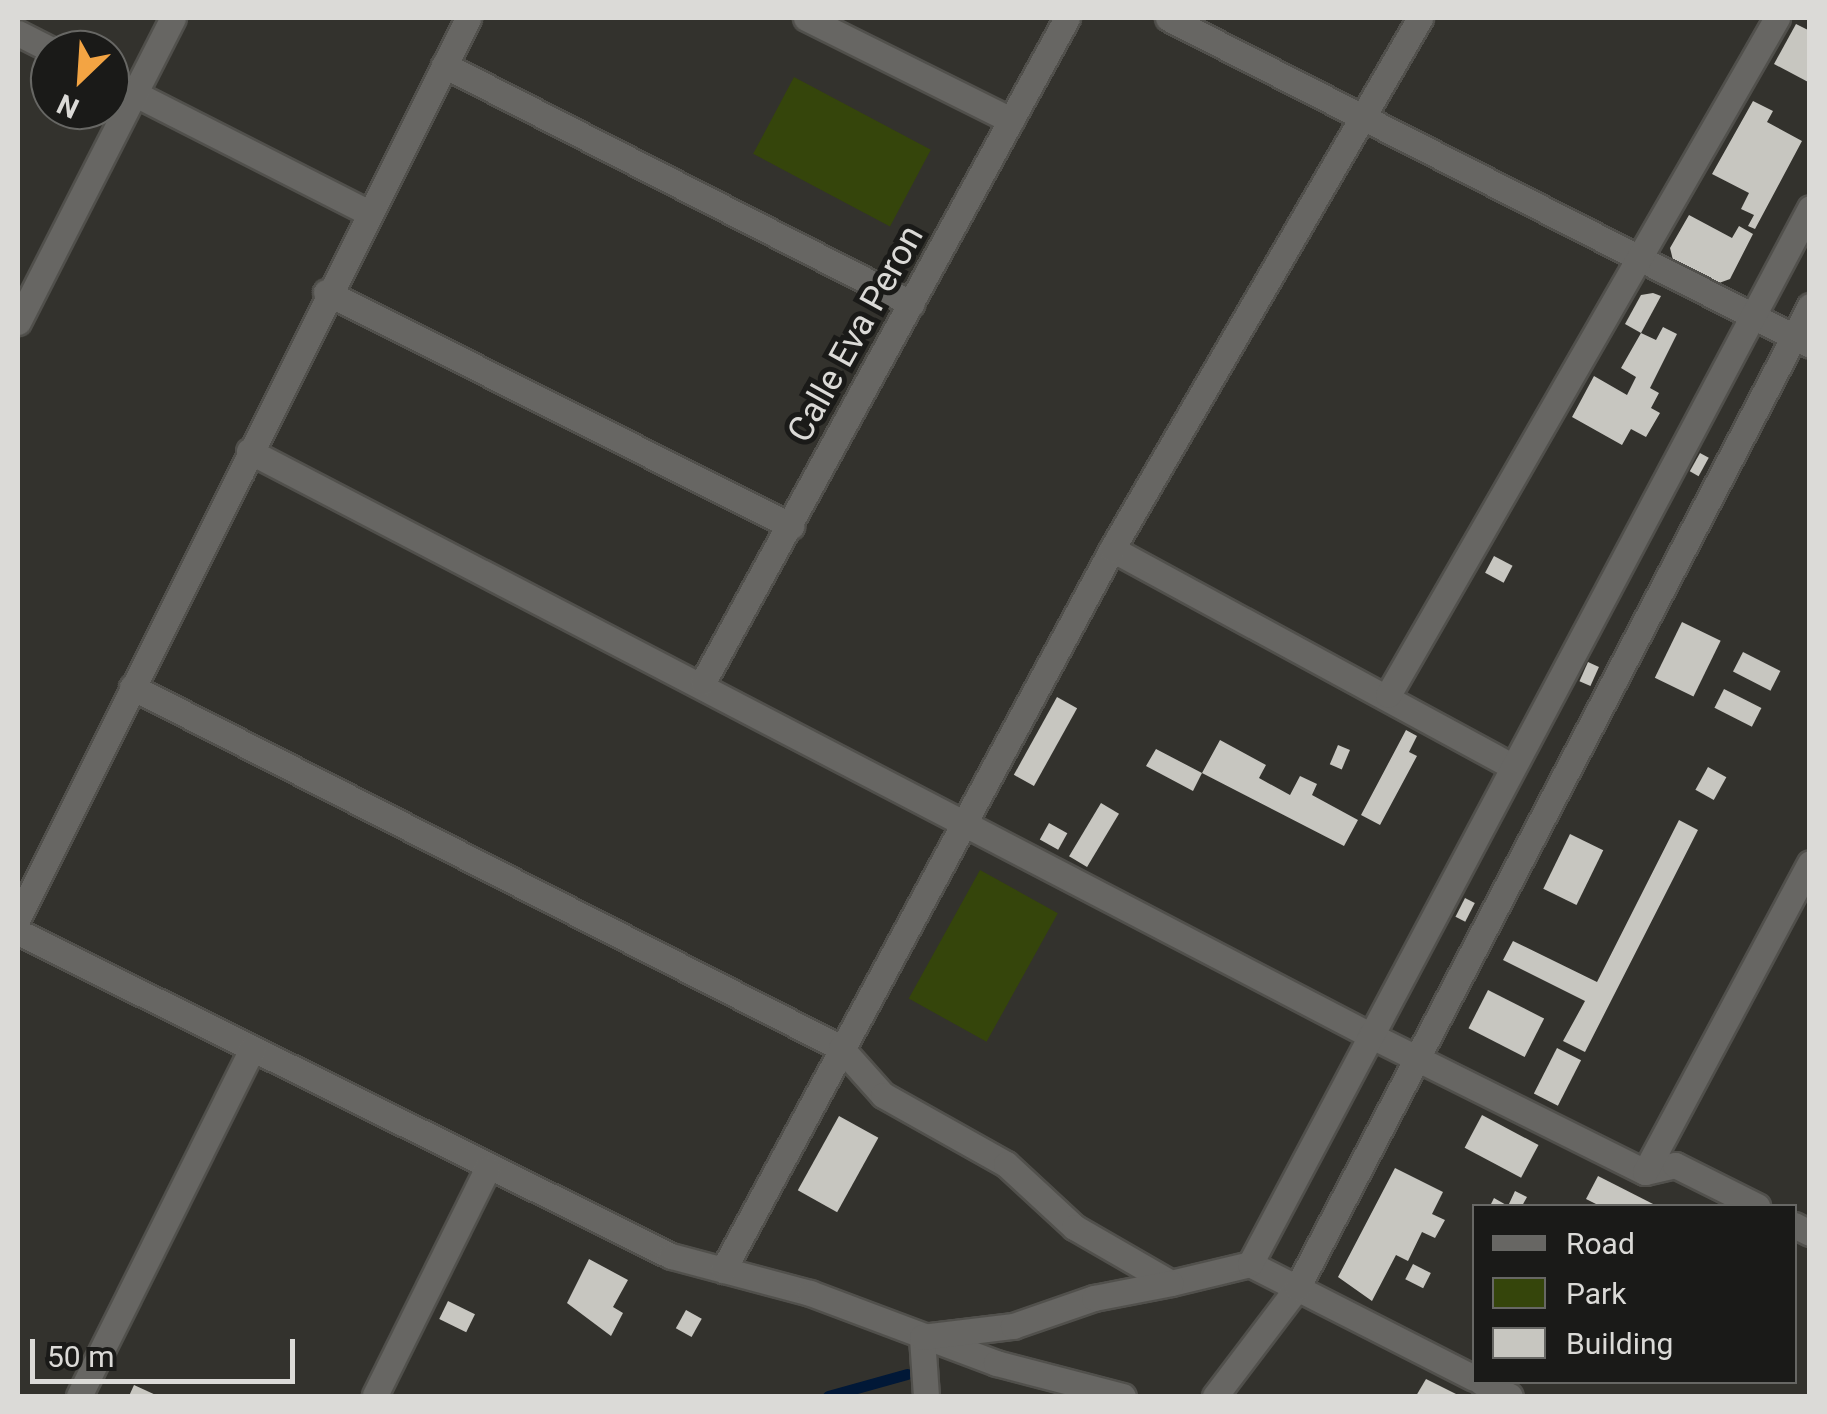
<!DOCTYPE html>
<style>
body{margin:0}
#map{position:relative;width:1827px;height:1414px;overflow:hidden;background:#33322d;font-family:Roboto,sans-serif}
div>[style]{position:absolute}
.green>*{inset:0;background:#35450b;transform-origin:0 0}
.stream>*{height:11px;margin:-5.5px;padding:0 5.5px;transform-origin:5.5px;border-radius:5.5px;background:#011837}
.building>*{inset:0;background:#c7c6c0;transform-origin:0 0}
.roads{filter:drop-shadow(2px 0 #51504c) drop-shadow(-2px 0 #51504c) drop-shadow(0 2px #51504c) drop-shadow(0 -2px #51504c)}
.minor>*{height:25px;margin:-12.5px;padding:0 12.5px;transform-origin:12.5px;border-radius:12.5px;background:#676663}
span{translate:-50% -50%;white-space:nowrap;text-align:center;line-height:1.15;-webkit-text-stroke:10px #1a1a18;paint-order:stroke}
.street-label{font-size:35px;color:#dbdad7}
.frame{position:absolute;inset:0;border:20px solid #dbdad7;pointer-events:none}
.legend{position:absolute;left:1472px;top:1204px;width:325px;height:180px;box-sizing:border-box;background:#1a1a18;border:2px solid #676764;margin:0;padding:12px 18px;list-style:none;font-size:30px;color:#dbdad7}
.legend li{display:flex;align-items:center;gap:20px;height:50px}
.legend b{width:50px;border:2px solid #676764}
.north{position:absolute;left:30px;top:30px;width:100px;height:100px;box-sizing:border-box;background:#1a1a18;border:2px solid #676764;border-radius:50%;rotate:205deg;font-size:28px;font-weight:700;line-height:40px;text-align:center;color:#dbdad7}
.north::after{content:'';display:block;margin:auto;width:35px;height:45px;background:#f3a443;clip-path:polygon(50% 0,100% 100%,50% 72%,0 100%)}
.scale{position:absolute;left:30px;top:1339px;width:265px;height:45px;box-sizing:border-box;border:5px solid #dbdad7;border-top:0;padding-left:12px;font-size:30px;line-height:35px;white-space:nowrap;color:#dbdad7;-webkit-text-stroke:8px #1a1a18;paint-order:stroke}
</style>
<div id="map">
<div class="green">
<i style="left:794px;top:77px;width:155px;height:87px;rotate:28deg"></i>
<i style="left:980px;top:870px;width:89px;height:147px;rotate:29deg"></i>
</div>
<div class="stream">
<i style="left:828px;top:1396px;width:82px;rotate:-15.6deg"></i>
</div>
<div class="building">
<i style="clip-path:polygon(1796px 24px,1810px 31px,1810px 83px,1774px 64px)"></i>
<i style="clip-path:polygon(1753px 101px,1773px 111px,1767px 122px,1802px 141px,1755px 229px,1748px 226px,1754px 215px,1741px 209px,1749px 193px,1712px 174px)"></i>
<i style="clip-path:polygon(1689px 215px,1732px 238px,1739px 226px,1753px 234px,1730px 279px,1719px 283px,1673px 260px,1670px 248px)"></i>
<i style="clip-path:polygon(1653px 293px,1661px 296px,1641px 333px,1625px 324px,1641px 295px)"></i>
<i style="clip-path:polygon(1663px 327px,1677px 334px,1650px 388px,1659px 393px,1651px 408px,1660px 413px,1646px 437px,1631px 429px,1622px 445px,1572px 417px,1594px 376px,1627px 395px,1636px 377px,1621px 368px,1641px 333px,1656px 340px)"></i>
<i style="left:1700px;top:453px;width:10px;height:21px;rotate:29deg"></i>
<i style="left:1494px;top:556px;width:21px;height:19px;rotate:28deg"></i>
<i style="left:1682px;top:622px;width:43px;height:62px;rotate:26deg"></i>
<i style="left:1743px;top:652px;width:42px;height:22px;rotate:27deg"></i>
<i style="left:1588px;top:662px;width:12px;height:21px;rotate:24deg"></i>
<i style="left:1724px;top:689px;width:42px;height:21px;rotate:27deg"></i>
<i style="left:1057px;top:697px;width:23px;height:89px;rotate:29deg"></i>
<i style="clip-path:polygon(1406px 730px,1417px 736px,1409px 752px,1417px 756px,1380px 825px,1361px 815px)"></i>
<i style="clip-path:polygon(1220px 740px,1266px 765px,1259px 778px,1290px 795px,1300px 776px,1317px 784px,1312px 795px,1358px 820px,1344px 846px,1202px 773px,1193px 791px,1146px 766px,1156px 749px,1202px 773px)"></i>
<i style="left:1338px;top:745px;width:13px;height:21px;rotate:23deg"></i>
<i style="left:1708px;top:767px;width:21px;height:26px;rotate:29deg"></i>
<i style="left:1101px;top:803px;width:21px;height:62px;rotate:31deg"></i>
<i style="clip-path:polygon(1679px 820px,1698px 830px,1585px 1052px,1563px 1041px,1585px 1001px,1503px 960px,1513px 941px,1597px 982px)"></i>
<i style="left:1049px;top:823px;width:21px;height:19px;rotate:29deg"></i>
<i style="left:1570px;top:834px;width:37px;height:61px;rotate:26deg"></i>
<i style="left:1465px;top:898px;width:11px;height:21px;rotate:27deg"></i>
<i style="left:1488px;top:990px;width:63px;height:43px;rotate:27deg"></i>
<i style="left:1557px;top:1048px;width:27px;height:51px;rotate:27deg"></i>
<i style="left:1482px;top:1115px;width:64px;height:37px;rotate:28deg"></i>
<i style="left:839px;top:1116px;width:45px;height:85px;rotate:29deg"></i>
<i style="clip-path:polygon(1395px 1168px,1443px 1192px,1432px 1214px,1445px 1220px,1435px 1238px,1422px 1232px,1408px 1261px,1396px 1255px,1372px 1301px,1338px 1277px)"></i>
<i style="clip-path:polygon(1598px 1176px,1657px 1206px,1600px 1206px,1586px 1199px)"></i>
<i style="clip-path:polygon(1515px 1191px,1527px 1197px,1522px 1206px,1490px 1206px,1494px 1198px,1508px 1206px)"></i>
<i style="clip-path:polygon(589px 1259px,628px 1280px,613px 1307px,623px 1313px,611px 1336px,567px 1303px)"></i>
<i style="left:1413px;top:1264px;width:20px;height:17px;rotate:27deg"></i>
<i style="left:448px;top:1301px;width:30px;height:20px;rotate:26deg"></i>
<i style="left:686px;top:1310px;width:18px;height:21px;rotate:29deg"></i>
<i style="clip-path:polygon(1426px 1379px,1460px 1396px,1416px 1396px)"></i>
<i style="clip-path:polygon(134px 1385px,158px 1396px,129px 1396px)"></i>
</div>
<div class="roads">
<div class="minor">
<i style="left:806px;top:18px;width:229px;rotate:26.5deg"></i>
<i style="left:1168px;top:18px;width:720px;rotate:26.99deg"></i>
<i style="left:18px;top:33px;width:37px;rotate:27deg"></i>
<i style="left:444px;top:65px;width:525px;rotate:27.05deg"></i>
<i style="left:110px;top:81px;width:288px;rotate:27deg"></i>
<i style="left:326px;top:292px;width:521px;rotate:26.71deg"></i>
<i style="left:18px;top:322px;width:341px;rotate:-63deg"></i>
<i style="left:249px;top:451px;width:1264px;rotate:27.52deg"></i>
<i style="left:1370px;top:1035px;width:307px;rotate:26.5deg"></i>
<i style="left:1645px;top:1172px;width:31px;rotate:-13deg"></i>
<i style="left:1675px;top:1165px;width:92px;rotate:26.6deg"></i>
<i style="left:1112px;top:549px;width:452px;rotate:28.5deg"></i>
<i style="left:703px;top:682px;width:757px;rotate:-61.27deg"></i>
<i style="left:132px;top:687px;width:796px;rotate:26.98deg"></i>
<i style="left:841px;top:1048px;width:63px;rotate:48.2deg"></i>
<i style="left:883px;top:1095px;width:141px;rotate:29.3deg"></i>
<i style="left:1006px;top:1164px;width:93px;rotate:42.8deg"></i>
<i style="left:1074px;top:1227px;width:112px;rotate:30deg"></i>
<i style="left:1171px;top:1283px;width:81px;rotate:-13.5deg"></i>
<i style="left:1250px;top:1264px;width:251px;rotate:27deg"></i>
<i style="left:1388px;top:695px;width:781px;rotate:-60.12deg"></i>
<i style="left:18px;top:918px;width:1006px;rotate:-63.43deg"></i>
<i style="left:18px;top:932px;width:729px;rotate:26.39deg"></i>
<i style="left:671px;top:1256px;width:144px;rotate:14.9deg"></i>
<i style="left:810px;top:1293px;width:199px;rotate:20.6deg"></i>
<i style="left:996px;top:1363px;width:131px;rotate:14.6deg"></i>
<i style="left:1645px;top:1172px;width:350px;rotate:-61.9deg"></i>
<i style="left:1794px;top:1225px;width:18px;rotate:27deg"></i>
<i style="left:1250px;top:1264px;width:1195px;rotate:-62.06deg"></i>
<i style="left:723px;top:1270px;width:819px;rotate:-61.65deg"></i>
<i style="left:1112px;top:549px;width:614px;rotate:-59.88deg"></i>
<i style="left:1481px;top:1382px;width:32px;rotate:26deg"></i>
<i style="left:375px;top:1395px;width:252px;rotate:-63.6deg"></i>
<i style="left:79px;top:1396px;width:388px;rotate:-63.5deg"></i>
<i style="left:926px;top:1396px;width:59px;rotate:-93.9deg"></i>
<i style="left:922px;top:1337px;width:92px;rotate:-6.9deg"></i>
<i style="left:1013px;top:1326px;width:86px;rotate:-19.1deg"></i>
<i style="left:1094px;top:1298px;width:78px;rotate:-11deg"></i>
<i style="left:1215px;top:1396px;width:136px;rotate:-52.8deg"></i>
<i style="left:1297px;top:1288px;width:1108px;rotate:-62.42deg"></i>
</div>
</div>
<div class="street-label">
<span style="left:856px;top:334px;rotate:-61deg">Calle Eva Peron</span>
</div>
<div class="frame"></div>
<ul class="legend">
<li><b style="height:12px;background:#676663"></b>Road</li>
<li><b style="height:28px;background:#35450b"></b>Park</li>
<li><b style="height:28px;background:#c7c6c0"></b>Building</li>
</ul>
<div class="north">N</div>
<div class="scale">50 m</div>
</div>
